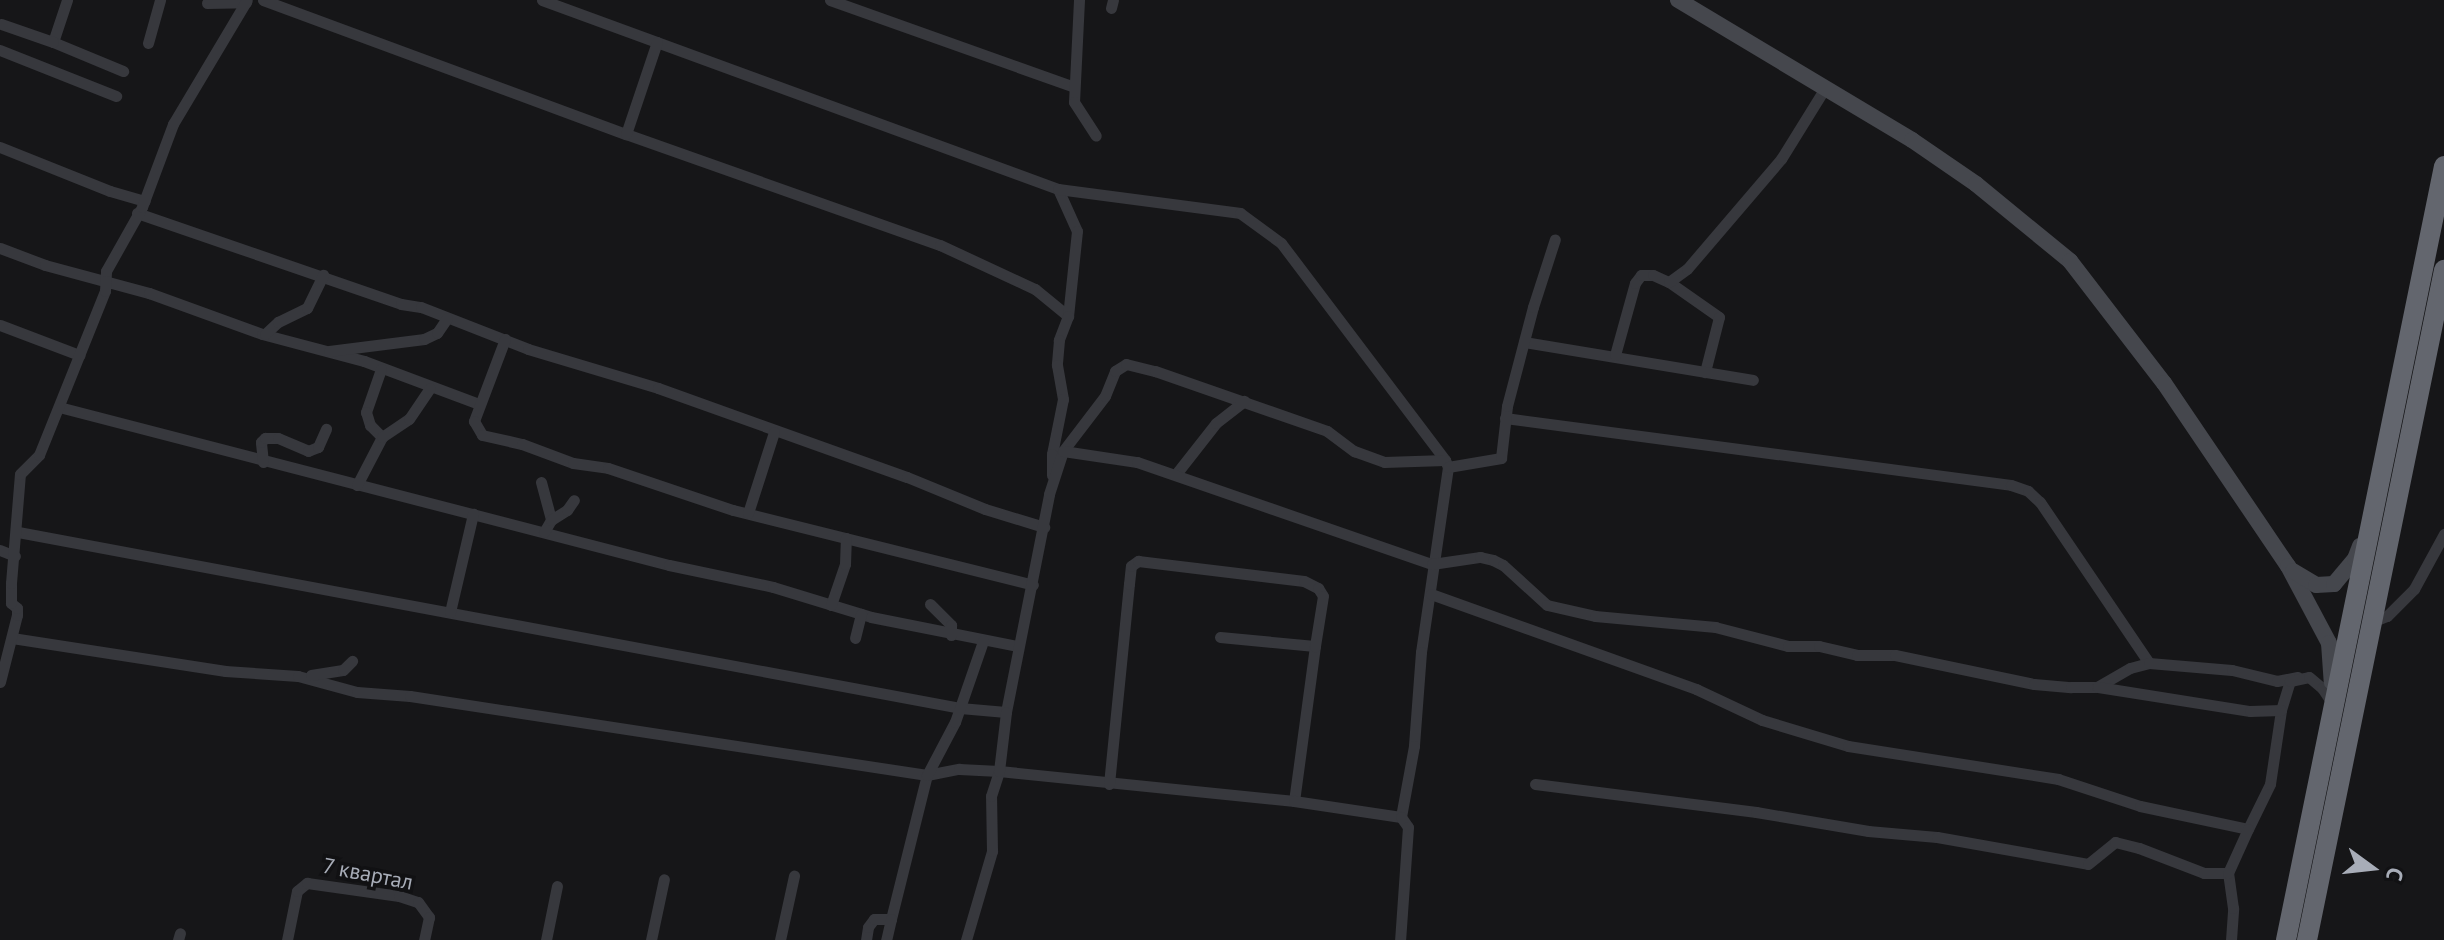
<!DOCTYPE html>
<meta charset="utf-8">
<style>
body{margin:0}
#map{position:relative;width:2444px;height:940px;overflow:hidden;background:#161618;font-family:"PT Sans",sans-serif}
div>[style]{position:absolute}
.street>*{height:11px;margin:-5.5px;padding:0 5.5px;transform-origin:5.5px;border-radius:5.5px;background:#37383d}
.secondary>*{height:16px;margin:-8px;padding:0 8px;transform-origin:8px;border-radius:8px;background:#45474d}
.highway>*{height:20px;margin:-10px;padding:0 10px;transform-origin:10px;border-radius:10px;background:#63666e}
span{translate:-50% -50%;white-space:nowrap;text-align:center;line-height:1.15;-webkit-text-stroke:7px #111113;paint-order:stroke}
.street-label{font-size:22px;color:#a8adb8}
.north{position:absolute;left:2332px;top:828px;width:80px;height:80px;-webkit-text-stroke:6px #111113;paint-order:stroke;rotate:105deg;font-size:22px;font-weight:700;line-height:32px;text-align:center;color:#a8adb8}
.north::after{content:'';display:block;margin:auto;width:28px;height:36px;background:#a8adb8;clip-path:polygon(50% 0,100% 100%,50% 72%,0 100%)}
</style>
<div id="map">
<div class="street">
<i style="left:67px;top:0;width:44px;rotate:108.4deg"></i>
<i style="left:53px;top:42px;width:76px;rotate:22.5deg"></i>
<i style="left:263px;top:0;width:387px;rotate:20.3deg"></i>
<i style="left:626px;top:134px;width:333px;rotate:19.5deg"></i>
<i style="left:940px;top:245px;width:105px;rotate:24.9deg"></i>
<i style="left:1035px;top:289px;width:43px;rotate:39.3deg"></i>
<i style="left:542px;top:0;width:550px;rotate:20.12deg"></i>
<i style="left:1058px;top:189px;width:46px;rotate:65.7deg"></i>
<i style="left:1077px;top:231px;width:85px;rotate:96deg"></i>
<i style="left:1068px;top:316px;width:26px;rotate:111deg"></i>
<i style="left:1059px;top:340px;width:25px;rotate:95deg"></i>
<i style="left:1057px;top:365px;width:35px;rotate:80deg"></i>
<i style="left:1063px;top:399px;width:56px;rotate:101.3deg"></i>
<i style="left:1052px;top:454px;width:21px;rotate:90deg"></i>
<i style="left:830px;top:0;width:259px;rotate:19.6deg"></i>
<i style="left:1079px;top:0;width:102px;rotate:92.8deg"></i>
<i style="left:1074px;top:102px;width:40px;rotate:57.1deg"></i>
<i style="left:207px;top:3px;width:39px;rotate:-1deg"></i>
<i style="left:1111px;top:8px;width:8px;rotate:-76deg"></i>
<i style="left:1px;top:24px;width:55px;rotate:19.1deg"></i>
<i style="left:148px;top:43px;width:45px;rotate:-74.4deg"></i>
<i style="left:0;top:50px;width:125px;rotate:21.6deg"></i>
<i style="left:626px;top:134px;width:97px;rotate:-71.4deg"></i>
<i style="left:0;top:147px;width:118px;rotate:21.8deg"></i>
<i style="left:110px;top:191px;width:36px;rotate:16deg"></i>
<i style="left:1058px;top:189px;width:184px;rotate:7.5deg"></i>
<i style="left:1240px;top:213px;width:51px;rotate:36.2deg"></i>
<i style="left:1281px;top:243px;width:272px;rotate:52.9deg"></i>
<i style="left:1445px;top:460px;width:8px;rotate:67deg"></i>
<i style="left:1448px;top:467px;width:187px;rotate:98.3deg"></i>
<i style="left:1421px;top:652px;width:94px;rotate:94.3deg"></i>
<i style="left:1414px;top:746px;width:72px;rotate:100.4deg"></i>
<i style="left:137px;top:213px;width:279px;rotate:19deg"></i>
<i style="left:401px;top:304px;width:20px;rotate:9deg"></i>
<i style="left:421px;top:307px;width:115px;rotate:21.4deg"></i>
<i style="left:528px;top:349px;width:136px;rotate:16.7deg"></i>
<i style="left:658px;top:388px;width:264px;rotate:19.7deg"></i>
<i style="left:907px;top:477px;width:84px;rotate:22.3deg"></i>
<i style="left:985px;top:509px;width:62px;rotate:17deg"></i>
<i style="left:0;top:248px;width:48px;rotate:20.7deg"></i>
<i style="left:45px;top:265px;width:108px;rotate:15.1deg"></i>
<i style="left:149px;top:293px;width:120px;rotate:19.9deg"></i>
<i style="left:262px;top:334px;width:106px;rotate:14.8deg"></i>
<i style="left:364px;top:361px;width:123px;rotate:20.5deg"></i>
<i style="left:1669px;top:282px;width:61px;rotate:35deg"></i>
<i style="left:1719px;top:317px;width:57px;rotate:104.3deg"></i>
<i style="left:0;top:325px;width:85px;rotate:20.8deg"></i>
<i style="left:265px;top:334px;width:18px;rotate:-43deg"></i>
<i style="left:278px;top:322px;width:32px;rotate:-26deg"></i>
<i style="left:307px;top:308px;width:37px;rotate:-64deg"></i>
<i style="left:505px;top:339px;width:88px;rotate:110.7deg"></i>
<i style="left:474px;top:421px;width:16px;rotate:60deg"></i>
<i style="left:482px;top:435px;width:41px;rotate:12.7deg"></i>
<i style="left:522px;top:444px;width:54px;rotate:20.4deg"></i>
<i style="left:573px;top:463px;width:35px;rotate:8deg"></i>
<i style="left:608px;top:468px;width:132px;rotate:18.6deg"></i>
<i style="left:733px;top:510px;width:309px;rotate:14deg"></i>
<i style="left:1524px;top:342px;width:232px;rotate:9.4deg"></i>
<i style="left:329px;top:351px;width:96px;rotate:-7.2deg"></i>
<i style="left:424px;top:339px;width:14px;rotate:-25deg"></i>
<i style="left:437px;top:333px;width:18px;rotate:-56deg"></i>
<i style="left:1615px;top:355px;width:75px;rotate:-74.5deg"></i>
<i style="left:1635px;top:283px;width:10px;rotate:-53deg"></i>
<i style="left:1641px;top:275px;width:12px"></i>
<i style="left:1653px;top:275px;width:17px;rotate:24deg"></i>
<i style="left:1669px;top:282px;width:22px;rotate:-36deg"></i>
<i style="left:1687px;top:269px;width:145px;rotate:-49.5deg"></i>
<i style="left:1781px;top:159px;width:84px;rotate:-58.2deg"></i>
<i style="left:381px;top:369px;width:46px;rotate:109.2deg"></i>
<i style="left:366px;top:412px;width:14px;rotate:73deg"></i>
<i style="left:370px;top:425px;width:17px;rotate:45deg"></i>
<i style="left:59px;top:407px;width:630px;rotate:14.52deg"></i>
<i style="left:669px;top:565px;width:106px;rotate:11.9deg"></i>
<i style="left:773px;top:587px;width:102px;rotate:17deg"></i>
<i style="left:871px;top:617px;width:150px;rotate:11.2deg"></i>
<i style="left:1505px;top:418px;width:510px;rotate:7.54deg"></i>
<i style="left:2011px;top:485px;width:18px;rotate:19deg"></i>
<i style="left:2028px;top:491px;width:16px;rotate:43deg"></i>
<i style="left:2040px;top:502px;width:194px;rotate:55.9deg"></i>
<i style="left:1063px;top:451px;width:69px;rotate:-52.6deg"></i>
<i style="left:1105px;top:396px;width:27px;rotate:-68deg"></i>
<i style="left:1115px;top:371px;width:13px;rotate:-32deg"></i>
<i style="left:1126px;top:364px;width:30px;rotate:14deg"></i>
<i style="left:1155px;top:371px;width:182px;rotate:19.2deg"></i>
<i style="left:1327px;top:431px;width:34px;rotate:37deg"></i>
<i style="left:1354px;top:451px;width:32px;rotate:20deg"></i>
<i style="left:1384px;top:462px;width:61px;rotate:-1.9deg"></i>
<i style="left:263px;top:462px;width:20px;rotate:-96deg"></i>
<i style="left:261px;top:442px;width:6px;rotate:-45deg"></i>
<i style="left:265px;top:438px;width:13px"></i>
<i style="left:278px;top:438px;width:33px;rotate:23deg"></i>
<i style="left:308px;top:451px;width:11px;rotate:-22deg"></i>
<i style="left:318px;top:447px;width:20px;rotate:-66deg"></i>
<i style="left:1448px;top:467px;width:54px;rotate:-9.6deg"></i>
<i style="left:1501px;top:458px;width:52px;rotate:-83.4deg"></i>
<i style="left:1507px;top:406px;width:102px;rotate:-75.3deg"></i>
<i style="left:1533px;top:307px;width:71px;rotate:-72.1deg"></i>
<i style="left:1176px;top:474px;width:65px;rotate:-51.9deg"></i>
<i style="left:1216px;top:423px;width:36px;rotate:-38deg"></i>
<i style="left:541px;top:482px;width:39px;rotate:75deg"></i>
<i style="left:357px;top:485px;width:54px;rotate:-62.5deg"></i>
<i style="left:382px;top:437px;width:32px;rotate:-34deg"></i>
<i style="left:409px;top:419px;width:37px;rotate:-56deg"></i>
<i style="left:748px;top:513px;width:85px;rotate:-72.2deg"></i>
<i style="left:18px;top:532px;width:958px;rotate:10.58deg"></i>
<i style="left:960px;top:708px;width:46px;rotate:5deg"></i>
<i style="left:1006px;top:712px;width:222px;rotate:-78.8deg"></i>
<i style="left:1049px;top:494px;width:45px;rotate:-72deg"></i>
<i style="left:1063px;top:451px;width:75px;rotate:8.5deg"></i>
<i style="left:1137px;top:462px;width:312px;rotate:19.1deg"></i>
<i style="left:1432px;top:564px;width:49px;rotate:-8.3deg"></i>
<i style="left:1480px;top:557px;width:13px;rotate:13deg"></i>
<i style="left:1493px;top:560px;width:11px;rotate:27deg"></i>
<i style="left:1503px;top:565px;width:59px;rotate:42.3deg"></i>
<i style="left:1547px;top:605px;width:49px;rotate:12.9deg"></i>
<i style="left:1595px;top:616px;width:121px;rotate:5.2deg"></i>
<i style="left:1715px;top:627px;width:75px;rotate:14.6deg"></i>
<i style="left:1788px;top:646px;width:31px"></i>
<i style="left:1819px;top:646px;width:39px;rotate:13deg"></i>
<i style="left:1857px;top:655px;width:38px"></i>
<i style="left:1895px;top:655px;width:142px;rotate:11.8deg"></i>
<i style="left:2034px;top:684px;width:37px;rotate:5deg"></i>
<i style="left:2071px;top:687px;width:26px"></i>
<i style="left:2097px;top:687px;width:38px;rotate:-30deg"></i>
<i style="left:2130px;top:668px;width:20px;rotate:-15deg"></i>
<i style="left:2149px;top:663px;width:83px;rotate:4.8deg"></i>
<i style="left:2232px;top:670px;width:46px;rotate:13.7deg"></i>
<i style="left:2277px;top:681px;width:21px;rotate:-11deg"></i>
<i style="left:544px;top:532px;width:14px;rotate:-60deg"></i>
<i style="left:551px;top:520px;width:19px;rotate:-32deg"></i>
<i style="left:567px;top:510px;width:12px;rotate:-55deg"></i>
<i style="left:0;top:550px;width:16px;rotate:22deg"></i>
<i style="left:1431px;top:594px;width:282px;rotate:19.7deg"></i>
<i style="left:1696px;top:689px;width:73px;rotate:25.2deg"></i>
<i style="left:1762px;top:720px;width:90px;rotate:16.8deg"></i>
<i style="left:1848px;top:746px;width:213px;rotate:8.9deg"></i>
<i style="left:2058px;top:779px;width:86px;rotate:18.2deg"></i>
<i style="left:2140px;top:806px;width:110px;rotate:12deg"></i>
<i style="left:2248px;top:829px;width:50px;rotate:-63.9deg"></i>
<i style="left:2270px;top:784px;width:75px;rotate:-81.5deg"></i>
<i style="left:2281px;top:710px;width:30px;rotate:-73deg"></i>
<i style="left:2290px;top:681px;width:19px;rotate:-12deg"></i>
<i style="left:2309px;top:677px;width:17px;rotate:40deg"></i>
<i style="left:2322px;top:688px;width:18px;rotate:56deg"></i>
<i style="left:930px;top:604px;width:30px;rotate:45deg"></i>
<i style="left:951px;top:625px;width:10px;rotate:90deg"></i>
<i style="left:831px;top:605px;width:43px;rotate:-71.1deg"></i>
<i style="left:845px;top:564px;width:26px;rotate:-88deg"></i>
<i style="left:450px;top:612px;width:101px;rotate:-76.8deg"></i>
<i style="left:2372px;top:622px;width:16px;rotate:-22deg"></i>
<i style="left:2387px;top:616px;width:38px;rotate:-45deg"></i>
<i style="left:2414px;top:589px;width:63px;rotate:-61.4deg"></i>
<i style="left:1220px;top:637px;width:95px;rotate:5.4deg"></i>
<i style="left:1315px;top:646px;width:156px;rotate:97.7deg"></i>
<i style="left:12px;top:638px;width:216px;rotate:8.8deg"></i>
<i style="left:225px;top:671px;width:73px;rotate:3.9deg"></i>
<i style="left:298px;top:676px;width:61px;rotate:15.2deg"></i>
<i style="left:357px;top:692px;width:53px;rotate:4.3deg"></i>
<i style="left:410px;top:696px;width:523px;rotate:8.69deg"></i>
<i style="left:927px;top:775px;width:33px;rotate:-11deg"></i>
<i style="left:959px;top:769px;width:40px;rotate:2.9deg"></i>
<i style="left:999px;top:771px;width:297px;rotate:5.8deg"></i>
<i style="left:1294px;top:801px;width:108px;rotate:8.5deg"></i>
<i style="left:1401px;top:817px;width:12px;rotate:55deg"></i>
<i style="left:1408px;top:827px;width:113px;rotate:94deg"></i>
<i style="left:855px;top:638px;width:25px;rotate:-76deg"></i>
<i style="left:311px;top:675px;width:32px;rotate:-9deg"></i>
<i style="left:343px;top:670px;width:13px;rotate:-45deg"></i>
<i style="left:0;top:682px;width:69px;rotate:-75.8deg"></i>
<i style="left:17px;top:615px;width:7px;rotate:-90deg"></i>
<i style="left:17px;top:608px;width:8px;rotate:-140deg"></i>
<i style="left:11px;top:603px;width:20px;rotate:-90deg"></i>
<i style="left:11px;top:583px;width:109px;rotate:-85.3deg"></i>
<i style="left:20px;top:474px;width:27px;rotate:-45deg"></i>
<i style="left:39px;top:455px;width:177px;rotate:-68.1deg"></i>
<i style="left:105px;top:291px;width:20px;rotate:-87deg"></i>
<i style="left:106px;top:271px;width:73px;rotate:-60.6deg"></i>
<i style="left:142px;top:207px;width:89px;rotate:-69.5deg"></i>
<i style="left:173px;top:124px;width:144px;rotate:-59.2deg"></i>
<i style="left:2098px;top:687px;width:154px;rotate:9deg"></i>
<i style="left:2250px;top:711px;width:31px;rotate:-2deg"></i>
<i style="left:1109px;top:784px;width:201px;rotate:-84.3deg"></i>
<i style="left:1129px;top:584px;width:18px;rotate:-84deg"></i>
<i style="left:1131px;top:566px;width:9px;rotate:-36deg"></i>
<i style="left:1138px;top:561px;width:167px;rotate:6.9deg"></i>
<i style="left:1304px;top:581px;width:16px;rotate:27deg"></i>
<i style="left:1318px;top:588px;width:9px;rotate:58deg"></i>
<i style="left:1323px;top:596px;width:51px;rotate:99.1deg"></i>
<i style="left:1535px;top:784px;width:223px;rotate:7.2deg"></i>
<i style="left:1756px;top:812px;width:114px;rotate:9.6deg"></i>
<i style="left:1868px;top:831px;width:69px;rotate:5deg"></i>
<i style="left:1937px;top:837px;width:153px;rotate:10.1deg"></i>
<i style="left:2088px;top:864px;width:35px;rotate:-39deg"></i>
<i style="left:2115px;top:842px;width:25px;rotate:14deg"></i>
<i style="left:2139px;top:848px;width:70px;rotate:21deg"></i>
<i style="left:2204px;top:873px;width:24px"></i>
<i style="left:891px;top:919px;width:148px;rotate:-76deg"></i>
<i style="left:927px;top:775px;width:60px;rotate:-62.2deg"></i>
<i style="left:955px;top:722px;width:86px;rotate:-70.9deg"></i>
<i style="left:178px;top:940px;width:7px;rotate:-74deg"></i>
<i style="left:287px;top:940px;width:50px;rotate:-78.5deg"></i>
<i style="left:297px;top:891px;width:13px;rotate:-39deg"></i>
<i style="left:307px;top:883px;width:93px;rotate:8deg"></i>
<i style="left:399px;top:896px;width:20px;rotate:18deg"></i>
<i style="left:418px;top:902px;width:19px;rotate:54deg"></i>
<i style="left:429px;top:917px;width:24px;rotate:102deg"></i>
<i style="left:546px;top:940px;width:55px;rotate:-78.5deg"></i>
<i style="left:651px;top:940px;width:62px;rotate:-78deg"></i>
<i style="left:780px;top:940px;width:66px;rotate:-77.7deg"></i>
<i style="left:866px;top:940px;width:13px;rotate:-81deg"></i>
<i style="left:868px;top:927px;width:10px;rotate:-53deg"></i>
<i style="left:874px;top:919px;width:17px"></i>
<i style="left:891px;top:919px;width:22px;rotate:103deg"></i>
<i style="left:966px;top:940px;width:93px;rotate:-73.7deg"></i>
<i style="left:992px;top:851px;width:55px;rotate:-91deg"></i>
<i style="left:991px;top:796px;width:26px;rotate:-72deg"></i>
<i style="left:999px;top:771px;width:59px;rotate:-83.2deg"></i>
<i style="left:2231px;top:940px;width:32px;rotate:-86deg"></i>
<i style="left:2233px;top:908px;width:35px;rotate:-98deg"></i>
<i style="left:2228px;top:873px;width:48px;rotate:-65.6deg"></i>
</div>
<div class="secondary">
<i style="left:1678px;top:0;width:273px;rotate:30.9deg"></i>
<i style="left:1912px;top:140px;width:78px;rotate:34.5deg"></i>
<i style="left:1976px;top:184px;width:122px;rotate:39.3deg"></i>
<i style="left:2070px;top:261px;width:154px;rotate:52.4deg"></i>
<i style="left:2164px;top:383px;width:221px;rotate:55.9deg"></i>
<i style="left:2288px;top:566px;width:87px;rotate:62deg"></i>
<i style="left:2329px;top:643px;width:39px;rotate:86deg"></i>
<i style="left:2293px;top:571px;width:27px;rotate:31deg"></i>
<i style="left:2316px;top:585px;width:18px;rotate:-3deg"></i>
<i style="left:2334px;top:584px;width:33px;rotate:-50deg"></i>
<i style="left:2355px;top:559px;width:14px;rotate:-69deg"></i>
</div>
<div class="highway">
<i style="left:2286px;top:940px;width:790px;rotate:-78.46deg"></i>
<i style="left:2307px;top:940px;width:684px;rotate:-78.44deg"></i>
</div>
<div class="street-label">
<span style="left:368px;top:874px;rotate:11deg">7 квартал</span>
</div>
<div class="north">С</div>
</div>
